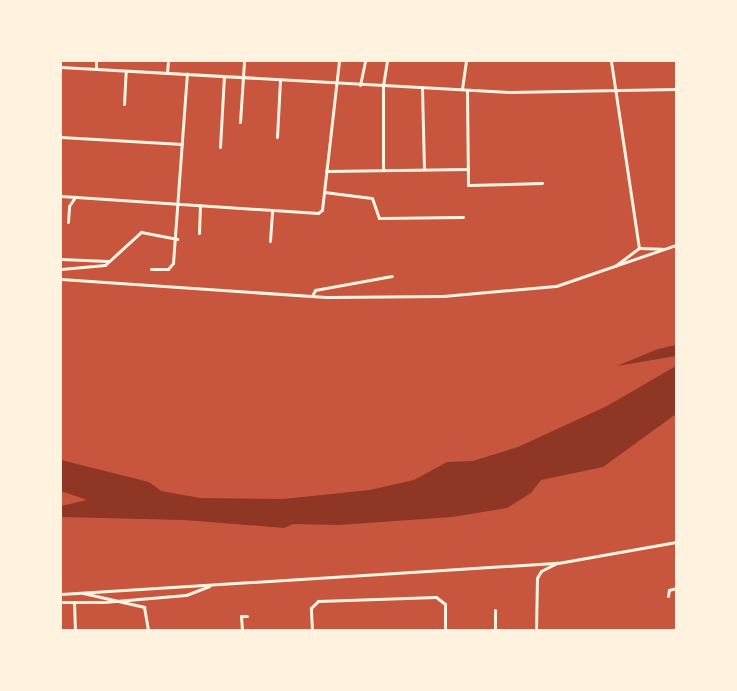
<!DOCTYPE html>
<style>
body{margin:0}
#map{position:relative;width:737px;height:691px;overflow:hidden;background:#c8553d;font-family:"Public Sans",sans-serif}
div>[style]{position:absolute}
.water>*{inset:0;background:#8f3625}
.minor>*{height:3px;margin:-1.5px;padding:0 1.5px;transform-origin:1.5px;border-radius:1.5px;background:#fff3e0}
span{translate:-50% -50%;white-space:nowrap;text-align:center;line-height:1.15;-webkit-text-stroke:4.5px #fff3e0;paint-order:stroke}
.frame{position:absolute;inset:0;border:62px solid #fff3e0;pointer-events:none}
</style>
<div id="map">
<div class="water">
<i style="clip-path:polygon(676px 345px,676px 356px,617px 366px,658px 349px)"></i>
<i style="clip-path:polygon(676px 366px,676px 414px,603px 467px,541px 480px,531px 493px,507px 508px,452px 517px,339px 525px,293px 524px,284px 528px,184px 520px,61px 517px,61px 506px,87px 500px,61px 491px,61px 460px,149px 482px,161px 491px,200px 498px,283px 499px,370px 490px,414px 480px,447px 462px,473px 461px,518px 447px,607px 406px)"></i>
</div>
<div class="minor">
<i style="left:611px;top:61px;width:189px;rotate:81.5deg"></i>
<i style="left:61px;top:67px;width:449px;rotate:3.2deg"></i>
<i style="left:509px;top:92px;width:167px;rotate:-1deg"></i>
<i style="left:96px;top:69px;width:8px;rotate:-90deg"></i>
<i style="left:167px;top:73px;width:12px;rotate:-85deg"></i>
<i style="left:360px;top:85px;width:25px;rotate:-78deg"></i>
<i style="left:422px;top:88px;width:81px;rotate:88.6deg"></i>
<i style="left:462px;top:89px;width:28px;rotate:-82deg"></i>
<i style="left:467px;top:90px;width:95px;rotate:89.4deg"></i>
<i style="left:468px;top:185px;width:74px;rotate:-1.5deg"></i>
<i style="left:124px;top:104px;width:33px;rotate:-87deg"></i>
<i style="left:240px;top:122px;width:61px;rotate:-86.2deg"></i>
<i style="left:61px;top:137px;width:121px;rotate:3.3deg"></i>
<i style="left:277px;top:137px;width:57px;rotate:-87deg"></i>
<i style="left:220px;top:147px;width:71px;rotate:-86.8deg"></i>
<i style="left:383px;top:170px;width:84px;rotate:-90deg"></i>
<i style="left:383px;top:86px;width:25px;rotate:-81deg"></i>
<i style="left:326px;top:171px;width:142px;rotate:-0.8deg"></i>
<i style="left:324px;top:192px;width:48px;rotate:7.1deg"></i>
<i style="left:372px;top:198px;width:21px;rotate:71deg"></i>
<i style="left:379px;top:218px;width:84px;rotate:-0.7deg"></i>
<i style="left:61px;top:196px;width:258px;rotate:3.8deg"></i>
<i style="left:318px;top:213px;width:5px;rotate:-37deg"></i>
<i style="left:322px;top:210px;width:150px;rotate:-83.5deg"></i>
<i style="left:68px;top:222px;width:16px;rotate:-86deg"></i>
<i style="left:69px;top:206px;width:11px;rotate:-56deg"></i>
<i style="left:199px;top:233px;width:28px;rotate:-88deg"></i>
<i style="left:270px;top:241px;width:31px;rotate:-86deg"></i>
<i style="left:61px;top:259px;width:47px;rotate:2.4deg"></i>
<i style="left:615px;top:266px;width:30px;rotate:-37deg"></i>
<i style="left:639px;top:248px;width:23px;rotate:2deg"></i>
<i style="left:61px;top:269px;width:44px;rotate:-5.2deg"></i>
<i style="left:105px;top:265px;width:49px;rotate:-42.5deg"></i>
<i style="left:141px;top:232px;width:37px;rotate:11deg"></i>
<i style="left:151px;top:269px;width:17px"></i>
<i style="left:168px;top:269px;width:8px;rotate:-50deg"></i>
<i style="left:173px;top:263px;width:190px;rotate:-85.8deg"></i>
<i style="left:61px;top:279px;width:266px;rotate:3.9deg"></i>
<i style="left:326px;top:297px;width:117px;rotate:-0.5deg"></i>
<i style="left:443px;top:296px;width:113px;rotate:-5.1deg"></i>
<i style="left:556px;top:286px;width:127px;rotate:-18.9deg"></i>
<i style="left:312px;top:296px;width:7px;rotate:-63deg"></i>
<i style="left:315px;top:290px;width:78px;rotate:-10.3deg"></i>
<i style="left:83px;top:593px;width:63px;rotate:12.9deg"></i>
<i style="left:144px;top:607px;width:23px;rotate:80deg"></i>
<i style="left:61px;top:594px;width:498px;rotate:-3.6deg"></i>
<i style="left:558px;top:563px;width:120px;rotate:-10.1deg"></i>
<i style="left:668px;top:596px;width:6px;rotate:-81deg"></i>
<i style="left:669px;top:590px;width:7px;rotate:-16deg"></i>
<i style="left:61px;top:602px;width:43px"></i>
<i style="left:104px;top:602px;width:82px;rotate:-4.9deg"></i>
<i style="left:186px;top:595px;width:25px;rotate:-21deg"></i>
<i style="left:74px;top:602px;width:28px;rotate:88deg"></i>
<i style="left:242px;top:630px;width:14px;rotate:-94deg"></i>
<i style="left:241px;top:616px;width:6px"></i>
<i style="left:312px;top:630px;width:22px;rotate:-93deg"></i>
<i style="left:311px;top:608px;width:10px;rotate:-45deg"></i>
<i style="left:318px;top:601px;width:118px;rotate:-1.9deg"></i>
<i style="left:436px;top:597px;width:11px;rotate:38deg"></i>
<i style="left:445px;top:604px;width:26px;rotate:90deg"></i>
<i style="left:495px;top:630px;width:20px;rotate:-90deg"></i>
<i style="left:536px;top:630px;width:52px;rotate:-88.9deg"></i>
<i style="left:537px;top:578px;width:8px;rotate:-60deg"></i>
<i style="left:541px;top:571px;width:18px;rotate:-27deg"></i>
<i style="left:664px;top:630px;width:12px"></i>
</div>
<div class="frame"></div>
</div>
